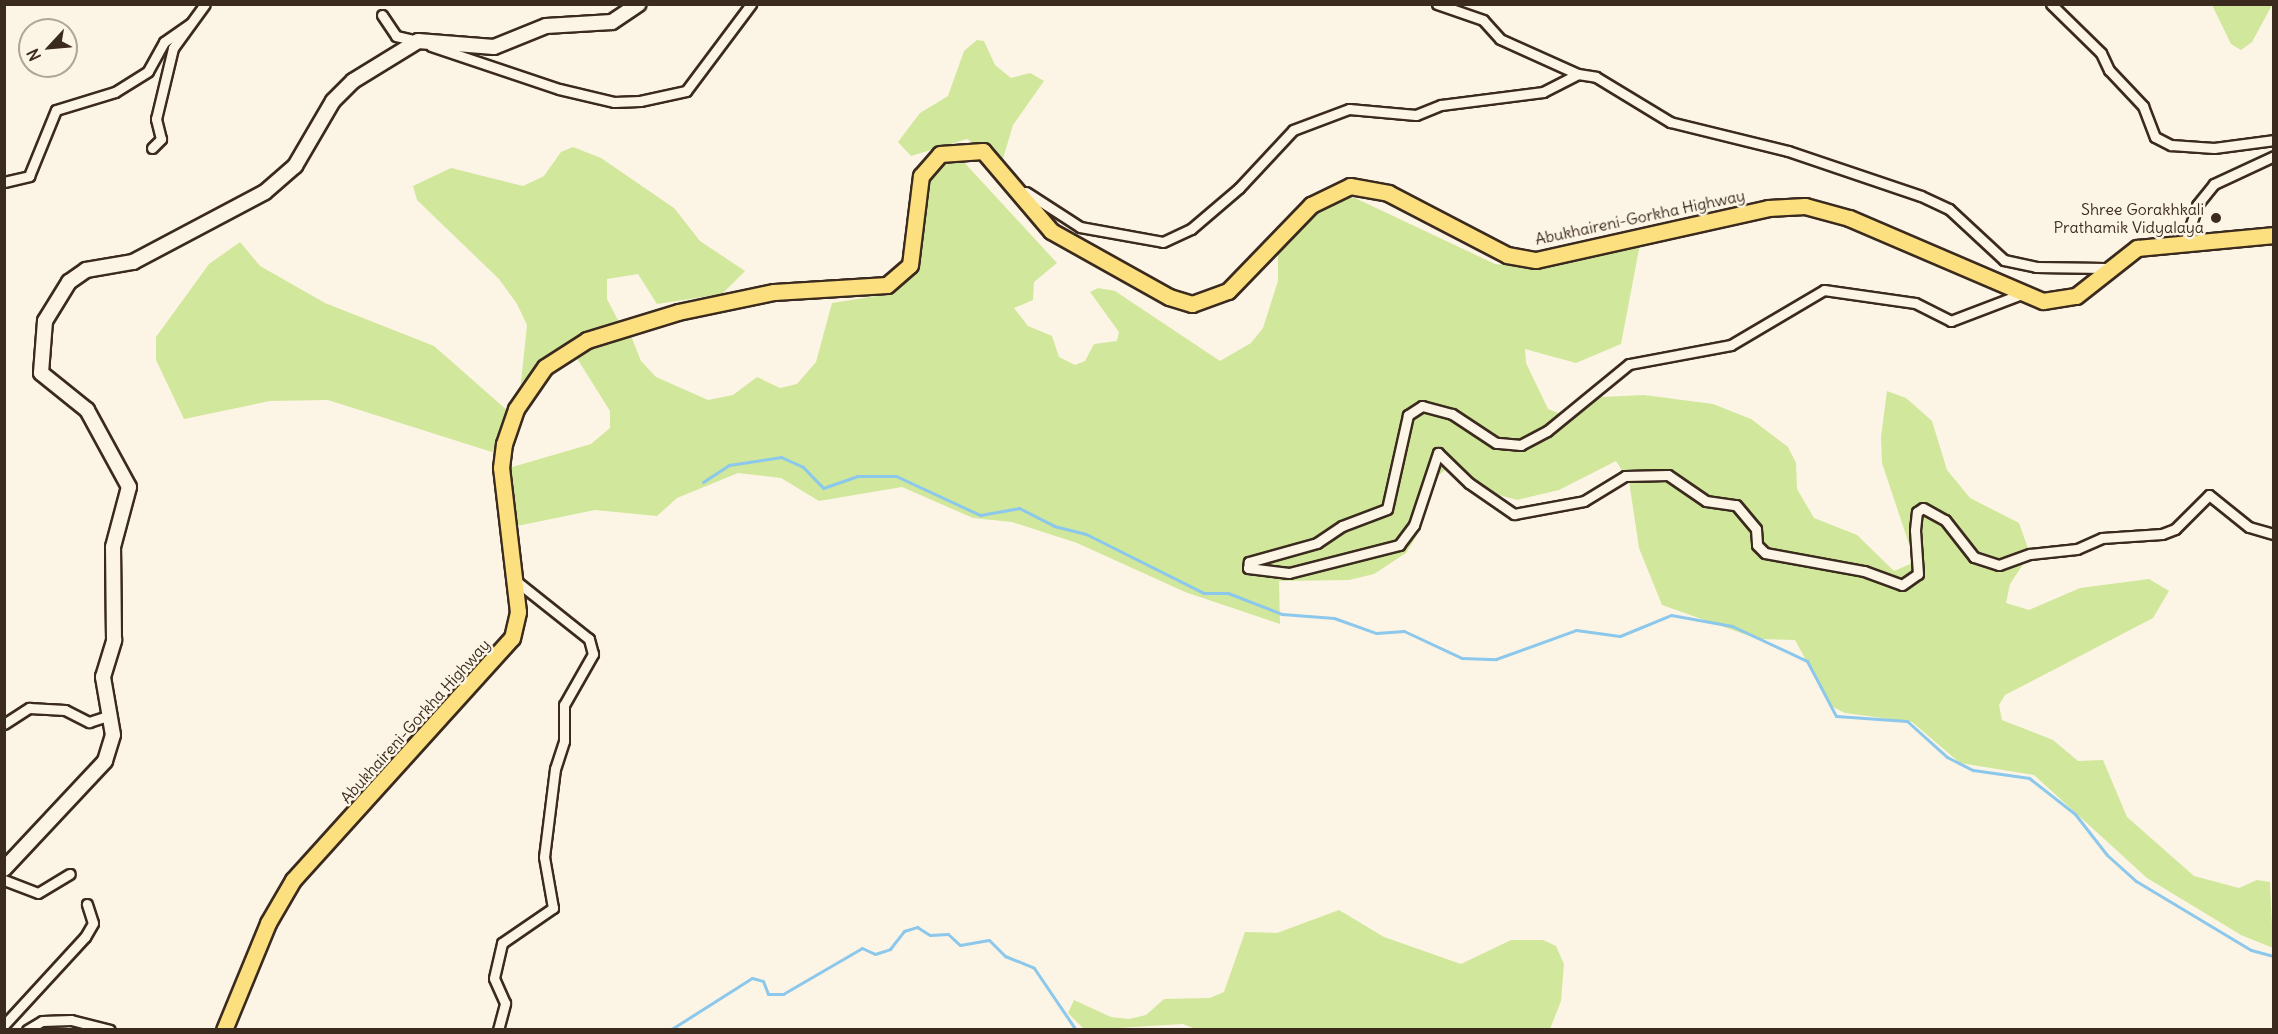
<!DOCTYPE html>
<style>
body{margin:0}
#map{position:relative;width:2278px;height:1034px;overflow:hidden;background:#fcf5e5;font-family:Delius,sans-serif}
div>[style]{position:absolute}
.green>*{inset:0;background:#d1e79b}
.stream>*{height:3px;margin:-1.5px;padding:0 1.5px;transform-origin:1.5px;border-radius:1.5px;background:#8cc7ec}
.roads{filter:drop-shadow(2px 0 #3b2a1e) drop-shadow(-2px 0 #3b2a1e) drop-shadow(0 2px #3b2a1e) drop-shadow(0 -2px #3b2a1e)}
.minor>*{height:9px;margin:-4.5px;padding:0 4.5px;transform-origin:4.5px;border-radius:4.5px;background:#fcf5e5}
.secondary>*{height:14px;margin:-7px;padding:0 7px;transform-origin:7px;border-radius:7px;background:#fcf5e5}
.primary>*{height:15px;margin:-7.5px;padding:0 7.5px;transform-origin:7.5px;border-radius:7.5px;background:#fce080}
.dots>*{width:16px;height:16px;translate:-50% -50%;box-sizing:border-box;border:3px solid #fcf5e5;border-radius:50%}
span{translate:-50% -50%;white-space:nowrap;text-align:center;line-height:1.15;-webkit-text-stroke:5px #fcf5e5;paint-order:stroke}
.poi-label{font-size:16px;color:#3b2a1e}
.right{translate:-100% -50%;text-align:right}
.street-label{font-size:16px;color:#3b2a1e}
.frame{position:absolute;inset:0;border:6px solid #3b2a1e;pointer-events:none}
.north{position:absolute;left:18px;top:18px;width:60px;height:60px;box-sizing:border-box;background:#fcf5e5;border:2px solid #afa495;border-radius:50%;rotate:244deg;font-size:16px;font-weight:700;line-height:24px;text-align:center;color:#3b2a1e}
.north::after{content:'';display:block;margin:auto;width:21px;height:27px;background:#3b2a1e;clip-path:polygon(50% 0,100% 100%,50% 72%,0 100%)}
</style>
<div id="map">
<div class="green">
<i style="clip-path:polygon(2212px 5px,2272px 5px,2252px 42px,2241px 50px,2231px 44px)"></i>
<i style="clip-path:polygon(977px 40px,984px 41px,995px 65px,1011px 78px,1030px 73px,1044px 81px,1013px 125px,1002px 162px,967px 139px,911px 156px,898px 142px,920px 113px,948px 96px,964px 51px)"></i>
<i style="clip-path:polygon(573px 147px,601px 158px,674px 208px,700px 241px,745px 271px,722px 294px,657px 304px,638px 274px,607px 279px,607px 299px,621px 326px,568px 342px,543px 360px,520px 392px,527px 325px,517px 304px,499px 279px,417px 200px,413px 186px,451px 168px,523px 186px,544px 176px,561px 152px)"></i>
<i style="clip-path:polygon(961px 159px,1057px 263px,1034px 282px,1033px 300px,1014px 308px,1028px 326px,1052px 336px,1059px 357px,1075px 365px,1085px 361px,1094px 344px,1117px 341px,1119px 332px,1090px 292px,1098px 288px,1115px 291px,1220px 361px,1251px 343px,1263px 328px,1278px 281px,1278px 255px,1311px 206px,1333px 195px,1355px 198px,1495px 264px,1533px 268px,1640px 244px,1621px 344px,1576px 363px,1525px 349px,1526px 363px,1548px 409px,1563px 415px,1602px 397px,1644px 395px,1713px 404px,1751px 419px,1788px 447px,1796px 463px,1797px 489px,1814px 518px,1857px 535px,1894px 571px,1910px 564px,1912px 553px,1882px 463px,1881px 437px,1887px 391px,1906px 398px,1932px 421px,1947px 470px,1970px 498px,2019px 523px,2030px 554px,2010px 584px,2006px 603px,2029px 610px,2080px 588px,2149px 579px,2169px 591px,2153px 618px,2005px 695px,1999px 705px,2002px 720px,2053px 740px,2078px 761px,2103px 760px,2127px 817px,2194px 876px,2239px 888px,2257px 880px,2270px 882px,2273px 948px,2241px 935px,2147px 878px,2034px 775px,1960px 763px,1912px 722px,1845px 713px,1831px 706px,1795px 640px,1758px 639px,1662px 605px,1639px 548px,1629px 481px,1616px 461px,1559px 490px,1517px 500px,1485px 491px,1450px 466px,1433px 480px,1417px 535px,1406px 553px,1374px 574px,1349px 580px,1279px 581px,1280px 624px,1185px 592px,1077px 543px,1012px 522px,973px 518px,902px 487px,819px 501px,781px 478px,738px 473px,677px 498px,657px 516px,595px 510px,512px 527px,505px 469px,591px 444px,610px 428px,610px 411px,573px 352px,629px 331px,641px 361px,656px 377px,708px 400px,733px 395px,757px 377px,780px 388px,797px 384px,816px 362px,832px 303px,895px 293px,916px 266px,927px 179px,937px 164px)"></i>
<i style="clip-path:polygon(240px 242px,260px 266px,325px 303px,434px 346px,509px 412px,495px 453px,328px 400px,270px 401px,184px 419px,156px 360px,156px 337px,209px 264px)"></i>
<i style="clip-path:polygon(1339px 910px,1384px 937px,1461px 964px,1511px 940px,1543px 940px,1556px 946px,1564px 964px,1561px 1001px,1550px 1029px,1198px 1030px,1183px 1024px,1085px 1030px,1068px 1013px,1074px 1000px,1111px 1017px,1129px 1019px,1146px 1015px,1164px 999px,1210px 998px,1224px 992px,1245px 932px,1277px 933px)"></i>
</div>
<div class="stream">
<i style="left:703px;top:482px;width:31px;rotate:-33deg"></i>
<i style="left:729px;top:465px;width:53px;rotate:-8.7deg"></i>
<i style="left:781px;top:457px;width:24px;rotate:24deg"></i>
<i style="left:803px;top:467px;width:29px;rotate:46deg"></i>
<i style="left:823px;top:488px;width:36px;rotate:-19deg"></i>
<i style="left:857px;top:476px;width:39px"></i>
<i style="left:896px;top:476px;width:93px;rotate:24.9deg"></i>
<i style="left:980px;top:515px;width:40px;rotate:-10deg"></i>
<i style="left:1019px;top:508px;width:39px;rotate:27deg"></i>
<i style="left:1054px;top:526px;width:33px;rotate:14deg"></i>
<i style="left:1086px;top:534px;width:132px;rotate:26.6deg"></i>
<i style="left:1204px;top:593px;width:24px"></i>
<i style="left:1228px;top:593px;width:58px;rotate:21.3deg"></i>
<i style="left:1282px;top:614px;width:52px;rotate:4.4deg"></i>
<i style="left:1334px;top:618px;width:45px;rotate:19.7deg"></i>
<i style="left:1376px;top:633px;width:28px;rotate:-4deg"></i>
<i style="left:1404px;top:631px;width:64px;rotate:25deg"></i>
<i style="left:1462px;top:658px;width:34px;rotate:2deg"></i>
<i style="left:1496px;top:659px;width:85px;rotate:-19.9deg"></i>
<i style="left:1576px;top:630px;width:44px;rotate:7.8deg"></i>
<i style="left:1620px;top:636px;width:55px;rotate:-22.4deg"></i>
<i style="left:1671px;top:615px;width:62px;rotate:10.2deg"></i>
<i style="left:1732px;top:626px;width:83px;rotate:25deg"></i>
<i style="left:1807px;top:661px;width:62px;rotate:62.2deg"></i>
<i style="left:1836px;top:716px;width:71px;rotate:4deg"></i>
<i style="left:1907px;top:721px;width:54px;rotate:42deg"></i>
<i style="left:1947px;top:757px;width:29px;rotate:27deg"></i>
<i style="left:1973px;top:770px;width:57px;rotate:8.1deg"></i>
<i style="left:2029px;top:778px;width:58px;rotate:38deg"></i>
<i style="left:2075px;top:814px;width:52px;rotate:52deg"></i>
<i style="left:2107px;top:855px;width:39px;rotate:42deg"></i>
<i style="left:2136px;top:881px;width:134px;rotate:31deg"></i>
<i style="left:2251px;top:950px;width:24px;rotate:15deg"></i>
<i style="left:587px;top:1030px;width:47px"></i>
<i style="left:670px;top:1030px;width:97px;rotate:-32.4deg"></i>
<i style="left:752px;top:978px;width:11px;rotate:15deg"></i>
<i style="left:763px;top:981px;width:14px;rotate:69deg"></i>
<i style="left:768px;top:994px;width:15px"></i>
<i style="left:783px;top:994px;width:91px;rotate:-30.2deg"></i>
<i style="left:862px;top:948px;width:14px;rotate:25deg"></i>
<i style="left:875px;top:954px;width:16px;rotate:-18deg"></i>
<i style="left:890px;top:949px;width:23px;rotate:-52deg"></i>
<i style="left:904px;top:931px;width:14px;rotate:-17deg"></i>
<i style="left:917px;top:927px;width:15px;rotate:32deg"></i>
<i style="left:930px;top:935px;width:18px;rotate:-3deg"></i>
<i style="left:948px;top:934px;width:16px;rotate:43deg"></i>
<i style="left:960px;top:945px;width:29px;rotate:-10deg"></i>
<i style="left:989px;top:940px;width:23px;rotate:45deg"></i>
<i style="left:1005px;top:956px;width:31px;rotate:22deg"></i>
<i style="left:1034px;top:968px;width:75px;rotate:55.9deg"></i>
</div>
<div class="roads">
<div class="minor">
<i style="left:1437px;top:4px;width:49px;rotate:19.2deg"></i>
<i style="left:1483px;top:20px;width:25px;rotate:48deg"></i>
<i style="left:1500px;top:39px;width:85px;rotate:24.2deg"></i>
<i style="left:2051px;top:4px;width:70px;rotate:44.4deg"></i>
<i style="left:2101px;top:53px;width:19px;rotate:65deg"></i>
<i style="left:2109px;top:70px;width:50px;rotate:46.6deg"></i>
<i style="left:2143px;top:106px;width:33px;rotate:69deg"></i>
<i style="left:2155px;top:137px;width:18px;rotate:27deg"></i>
<i style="left:2171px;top:145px;width:43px;rotate:4deg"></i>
<i style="left:2214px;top:148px;width:61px;rotate:-7.6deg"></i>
<i style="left:382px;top:15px;width:25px;rotate:56deg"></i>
<i style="left:396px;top:36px;width:23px;rotate:13deg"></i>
<i style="left:431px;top:46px;width:135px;rotate:18.6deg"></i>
<i style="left:559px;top:89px;width:57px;rotate:13.3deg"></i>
<i style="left:614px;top:102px;width:26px;rotate:-2deg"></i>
<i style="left:640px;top:101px;width:47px;rotate:-12.3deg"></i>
<i style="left:686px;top:91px;width:109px;rotate:-53.2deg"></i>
<i style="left:152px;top:148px;width:13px;rotate:-45deg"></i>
<i style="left:161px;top:139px;width:21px;rotate:-104deg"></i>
<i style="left:156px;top:119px;width:73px;rotate:-76.5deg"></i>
<i style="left:173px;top:48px;width:54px;rotate:-54deg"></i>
<i style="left:4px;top:182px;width:26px;rotate:-13deg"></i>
<i style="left:29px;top:176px;width:71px;rotate:-67.8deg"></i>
<i style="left:56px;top:110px;width:62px;rotate:-17deg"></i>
<i style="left:115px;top:92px;width:39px;rotate:-32deg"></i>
<i style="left:148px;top:71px;width:33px;rotate:-61deg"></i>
<i style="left:164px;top:42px;width:32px;rotate:-35deg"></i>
<i style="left:1026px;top:192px;width:64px;rotate:32.9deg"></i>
<i style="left:1080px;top:227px;width:84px;rotate:10.2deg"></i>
<i style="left:1163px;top:242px;width:31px;rotate:-25deg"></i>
<i style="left:1191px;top:229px;width:63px;rotate:-40.5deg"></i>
<i style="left:1239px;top:188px;width:79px;rotate:-47deg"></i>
<i style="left:1293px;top:130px;width:60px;rotate:-20.6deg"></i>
<i style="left:1349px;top:109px;width:67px;rotate:5.1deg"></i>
<i style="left:1416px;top:115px;width:27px;rotate:-22deg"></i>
<i style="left:1441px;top:105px;width:103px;rotate:-7.3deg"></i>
<i style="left:1543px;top:92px;width:39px;rotate:-27deg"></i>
<i style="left:1578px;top:74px;width:18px;rotate:9deg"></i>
<i style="left:1596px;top:77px;width:87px;rotate:31.3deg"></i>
<i style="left:1670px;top:122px;width:122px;rotate:13.8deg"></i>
<i style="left:1788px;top:151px;width:140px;rotate:18.7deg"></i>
<i style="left:1921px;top:196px;width:31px;rotate:25deg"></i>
<i style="left:1949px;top:209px;width:75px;rotate:42.8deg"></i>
<i style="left:2004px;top:260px;width:33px;rotate:12deg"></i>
<i style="left:2036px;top:267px;width:69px;rotate:0.8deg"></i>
<i style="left:2185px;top:243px;width:40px;rotate:-72deg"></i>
<i style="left:2197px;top:205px;width:27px;rotate:-51deg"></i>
<i style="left:2214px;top:184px;width:66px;rotate:-25deg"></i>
<i style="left:2019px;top:295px;width:73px;rotate:159.1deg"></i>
<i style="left:1951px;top:321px;width:40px;rotate:-153.4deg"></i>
<i style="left:1915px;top:303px;width:92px;rotate:-171.9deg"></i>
<i style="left:1824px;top:290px;width:108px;rotate:149.4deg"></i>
<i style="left:1731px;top:345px;width:104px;rotate:169.4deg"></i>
<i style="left:1629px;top:364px;width:106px;rotate:140.7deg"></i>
<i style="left:1547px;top:431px;width:30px;rotate:152deg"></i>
<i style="left:1521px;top:445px;width:25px;rotate:-175deg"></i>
<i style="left:1496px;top:443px;width:53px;rotate:-146.6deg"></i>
<i style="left:1452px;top:414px;width:31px;rotate:-165deg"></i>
<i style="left:1422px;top:406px;width:17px;rotate:147deg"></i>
<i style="left:1408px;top:415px;width:96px;rotate:102.6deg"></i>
<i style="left:1387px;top:509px;width:48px;rotate:159.3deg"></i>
<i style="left:1342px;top:526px;width:30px;rotate:146deg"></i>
<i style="left:1317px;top:543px;width:71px;rotate:164.4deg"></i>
<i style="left:1249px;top:562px;width:6px;rotate:99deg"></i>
<i style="left:1248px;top:568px;width:41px;rotate:7deg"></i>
<i style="left:1289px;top:573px;width:114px;rotate:-14.3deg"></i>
<i style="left:1399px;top:545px;width:25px;rotate:-53deg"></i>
<i style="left:1414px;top:525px;width:76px;rotate:-71.6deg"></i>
<i style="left:1438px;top:453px;width:43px;rotate:44.1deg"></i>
<i style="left:1469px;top:483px;width:55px;rotate:34.6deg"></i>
<i style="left:1514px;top:514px;width:71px;rotate:-10.5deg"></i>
<i style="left:1584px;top:501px;width:48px;rotate:-31.4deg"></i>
<i style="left:1625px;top:476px;width:43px;rotate:-1.3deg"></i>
<i style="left:1668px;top:475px;width:46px;rotate:34.4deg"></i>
<i style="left:1706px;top:501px;width:30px;rotate:8deg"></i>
<i style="left:1736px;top:505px;width:31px;rotate:50deg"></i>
<i style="left:1756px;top:529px;width:16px;rotate:86deg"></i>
<i style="left:1757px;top:545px;width:11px;rotate:45deg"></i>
<i style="left:1765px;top:553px;width:101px;rotate:10.3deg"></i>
<i style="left:1864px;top:571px;width:40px;rotate:20.2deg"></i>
<i style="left:1902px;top:585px;width:19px;rotate:-35deg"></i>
<i style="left:1918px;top:574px;width:44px;rotate:-93.9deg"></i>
<i style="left:1915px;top:530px;width:18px;rotate:-84deg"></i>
<i style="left:1917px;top:512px;width:7px;rotate:-34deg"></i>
<i style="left:1923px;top:508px;width:25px;rotate:29deg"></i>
<i style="left:1945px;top:520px;width:47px;rotate:51.9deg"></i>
<i style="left:1974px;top:557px;width:26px;rotate:18deg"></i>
<i style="left:1999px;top:565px;width:33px;rotate:-20deg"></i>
<i style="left:2030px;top:554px;width:47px;rotate:-6.1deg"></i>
<i style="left:2077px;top:549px;width:27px;rotate:-24deg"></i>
<i style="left:2102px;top:538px;width:60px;rotate:-3.8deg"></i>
<i style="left:2162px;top:534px;width:14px;rotate:-21deg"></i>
<i style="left:2175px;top:529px;width:48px;rotate:-45deg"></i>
<i style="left:2209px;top:495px;width:51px;rotate:38.7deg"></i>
<i style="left:2249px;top:527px;width:26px;rotate:16deg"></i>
<i style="left:4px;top:724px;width:30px;rotate:-33deg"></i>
<i style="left:29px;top:708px;width:36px;rotate:3deg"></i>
<i style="left:65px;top:710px;width:27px;rotate:27deg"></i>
<i style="left:89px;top:722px;width:22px;rotate:-18deg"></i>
<i style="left:4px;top:880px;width:36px;rotate:21deg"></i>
<i style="left:38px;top:893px;width:37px;rotate:-31deg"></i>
<i style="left:4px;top:1025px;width:120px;rotate:-47.4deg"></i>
<i style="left:85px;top:937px;width:16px;rotate:-60deg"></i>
<i style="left:93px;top:923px;width:20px;rotate:-108deg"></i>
<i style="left:27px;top:1030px;width:17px;rotate:-31deg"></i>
<i style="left:42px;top:1021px;width:29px;rotate:-2deg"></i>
<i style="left:71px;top:1020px;width:40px;rotate:14.4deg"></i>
<i style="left:498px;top:1030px;width:28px;rotate:-75deg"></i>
<i style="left:505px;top:1003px;width:27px;rotate:-114deg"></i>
<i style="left:494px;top:978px;width:36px;rotate:-77deg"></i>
<i style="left:502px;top:943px;width:62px;rotate:-34.5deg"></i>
<i style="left:553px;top:908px;width:52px;rotate:-100deg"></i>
<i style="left:544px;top:857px;width:89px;rotate:-82.9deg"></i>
<i style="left:555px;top:769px;width:29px;rotate:-72deg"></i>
<i style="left:564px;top:741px;width:36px;rotate:-90deg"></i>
<i style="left:564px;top:705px;width:59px;rotate:-60.4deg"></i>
<i style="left:593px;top:654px;width:16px;rotate:-105deg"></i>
<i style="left:589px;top:639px;width:93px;rotate:-141.5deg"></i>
</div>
<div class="secondary">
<i style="left:4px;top:869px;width:148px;rotate:-46.9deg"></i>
<i style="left:105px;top:761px;width:27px;rotate:-73deg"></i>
<i style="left:113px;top:735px;width:59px;rotate:-99.8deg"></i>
<i style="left:103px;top:677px;width:39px;rotate:-73deg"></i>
<i style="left:114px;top:640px;width:93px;rotate:-90.6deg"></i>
<i style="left:113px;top:547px;width:62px;rotate:-75.1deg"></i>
<i style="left:129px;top:487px;width:88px;rotate:-118.6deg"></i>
<i style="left:87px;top:410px;width:59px;rotate:-141.2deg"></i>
<i style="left:41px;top:373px;width:52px;rotate:-85.6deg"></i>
<i style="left:45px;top:321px;width:46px;rotate:-58.4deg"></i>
<i style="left:69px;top:282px;width:21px;rotate:-35deg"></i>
<i style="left:86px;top:270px;width:48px;rotate:-9.7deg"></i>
<i style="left:133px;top:262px;width:149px;rotate:-27.9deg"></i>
<i style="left:265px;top:192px;width:40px;rotate:-41deg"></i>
<i style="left:295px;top:166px;width:75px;rotate:-59.7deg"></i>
<i style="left:333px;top:101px;width:28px;rotate:-45deg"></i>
<i style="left:353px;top:81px;width:76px;rotate:-31.6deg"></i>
<i style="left:418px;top:41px;width:76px;rotate:4.5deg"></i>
<i style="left:494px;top:47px;width:56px;rotate:-22deg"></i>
<i style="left:546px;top:26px;width:66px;rotate:-3.5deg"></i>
<i style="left:612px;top:22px;width:32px;rotate:-34deg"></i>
</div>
<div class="primary">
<i style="left:224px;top:1030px;width:116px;rotate:-67.6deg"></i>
<i style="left:268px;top:923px;width:50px;rotate:-59.8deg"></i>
<i style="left:293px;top:880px;width:326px;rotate:-47.9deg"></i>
<i style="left:512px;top:638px;width:27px;rotate:-77deg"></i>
<i style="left:518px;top:612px;width:145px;rotate:-96.7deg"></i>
<i style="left:501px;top:468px;width:24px;rotate:-83deg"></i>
<i style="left:504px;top:444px;width:37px;rotate:-71deg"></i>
<i style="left:516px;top:409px;width:51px;rotate:-55.4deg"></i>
<i style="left:545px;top:367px;width:50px;rotate:-32.7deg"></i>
<i style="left:587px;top:340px;width:95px;rotate:-17.1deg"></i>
<i style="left:678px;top:312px;width:98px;rotate:-11.8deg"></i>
<i style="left:774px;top:292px;width:113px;rotate:-3.5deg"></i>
<i style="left:887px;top:285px;width:30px;rotate:-41deg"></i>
<i style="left:910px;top:265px;width:90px;rotate:-83deg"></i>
<i style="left:921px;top:176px;width:29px;rotate:-49deg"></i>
<i style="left:940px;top:154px;width:43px;rotate:-4deg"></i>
<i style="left:983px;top:151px;width:105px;rotate:49.6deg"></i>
<i style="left:1051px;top:231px;width:135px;rotate:29.2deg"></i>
<i style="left:1169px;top:297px;width:24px;rotate:17deg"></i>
<i style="left:1192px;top:304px;width:38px;rotate:-20deg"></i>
<i style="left:1228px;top:291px;width:120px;rotate:-46deg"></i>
<i style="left:1311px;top:205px;width:43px;rotate:-26deg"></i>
<i style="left:1350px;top:186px;width:39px;rotate:10deg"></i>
<i style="left:1388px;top:193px;width:134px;rotate:27.5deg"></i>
<i style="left:1507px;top:255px;width:29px;rotate:10deg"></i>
<i style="left:1536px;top:260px;width:238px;rotate:-12.6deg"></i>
<i style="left:1768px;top:208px;width:37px;rotate:-3deg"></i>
<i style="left:1805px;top:206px;width:46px;rotate:15.3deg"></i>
<i style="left:1849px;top:218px;width:211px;rotate:23.2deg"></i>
<i style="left:2043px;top:301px;width:33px;rotate:-9deg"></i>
<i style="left:2076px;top:296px;width:78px;rotate:-38.2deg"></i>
<i style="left:2137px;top:248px;width:138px;rotate:-5.4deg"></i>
</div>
</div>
<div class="dots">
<i style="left:2216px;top:218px;background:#3b2a1e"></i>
</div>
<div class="poi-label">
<span class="right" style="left:2204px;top:218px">Shree Gorakhkali<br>Prathamik Vidyalaya</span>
</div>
<div class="street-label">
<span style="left:1640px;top:217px;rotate:-12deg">Abukhaireni-Gorkha Highway</span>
<span style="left:415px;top:721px;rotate:-48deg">Abukhaireni-Gorkha Highway</span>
</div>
<div class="frame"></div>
<div class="north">N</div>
</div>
